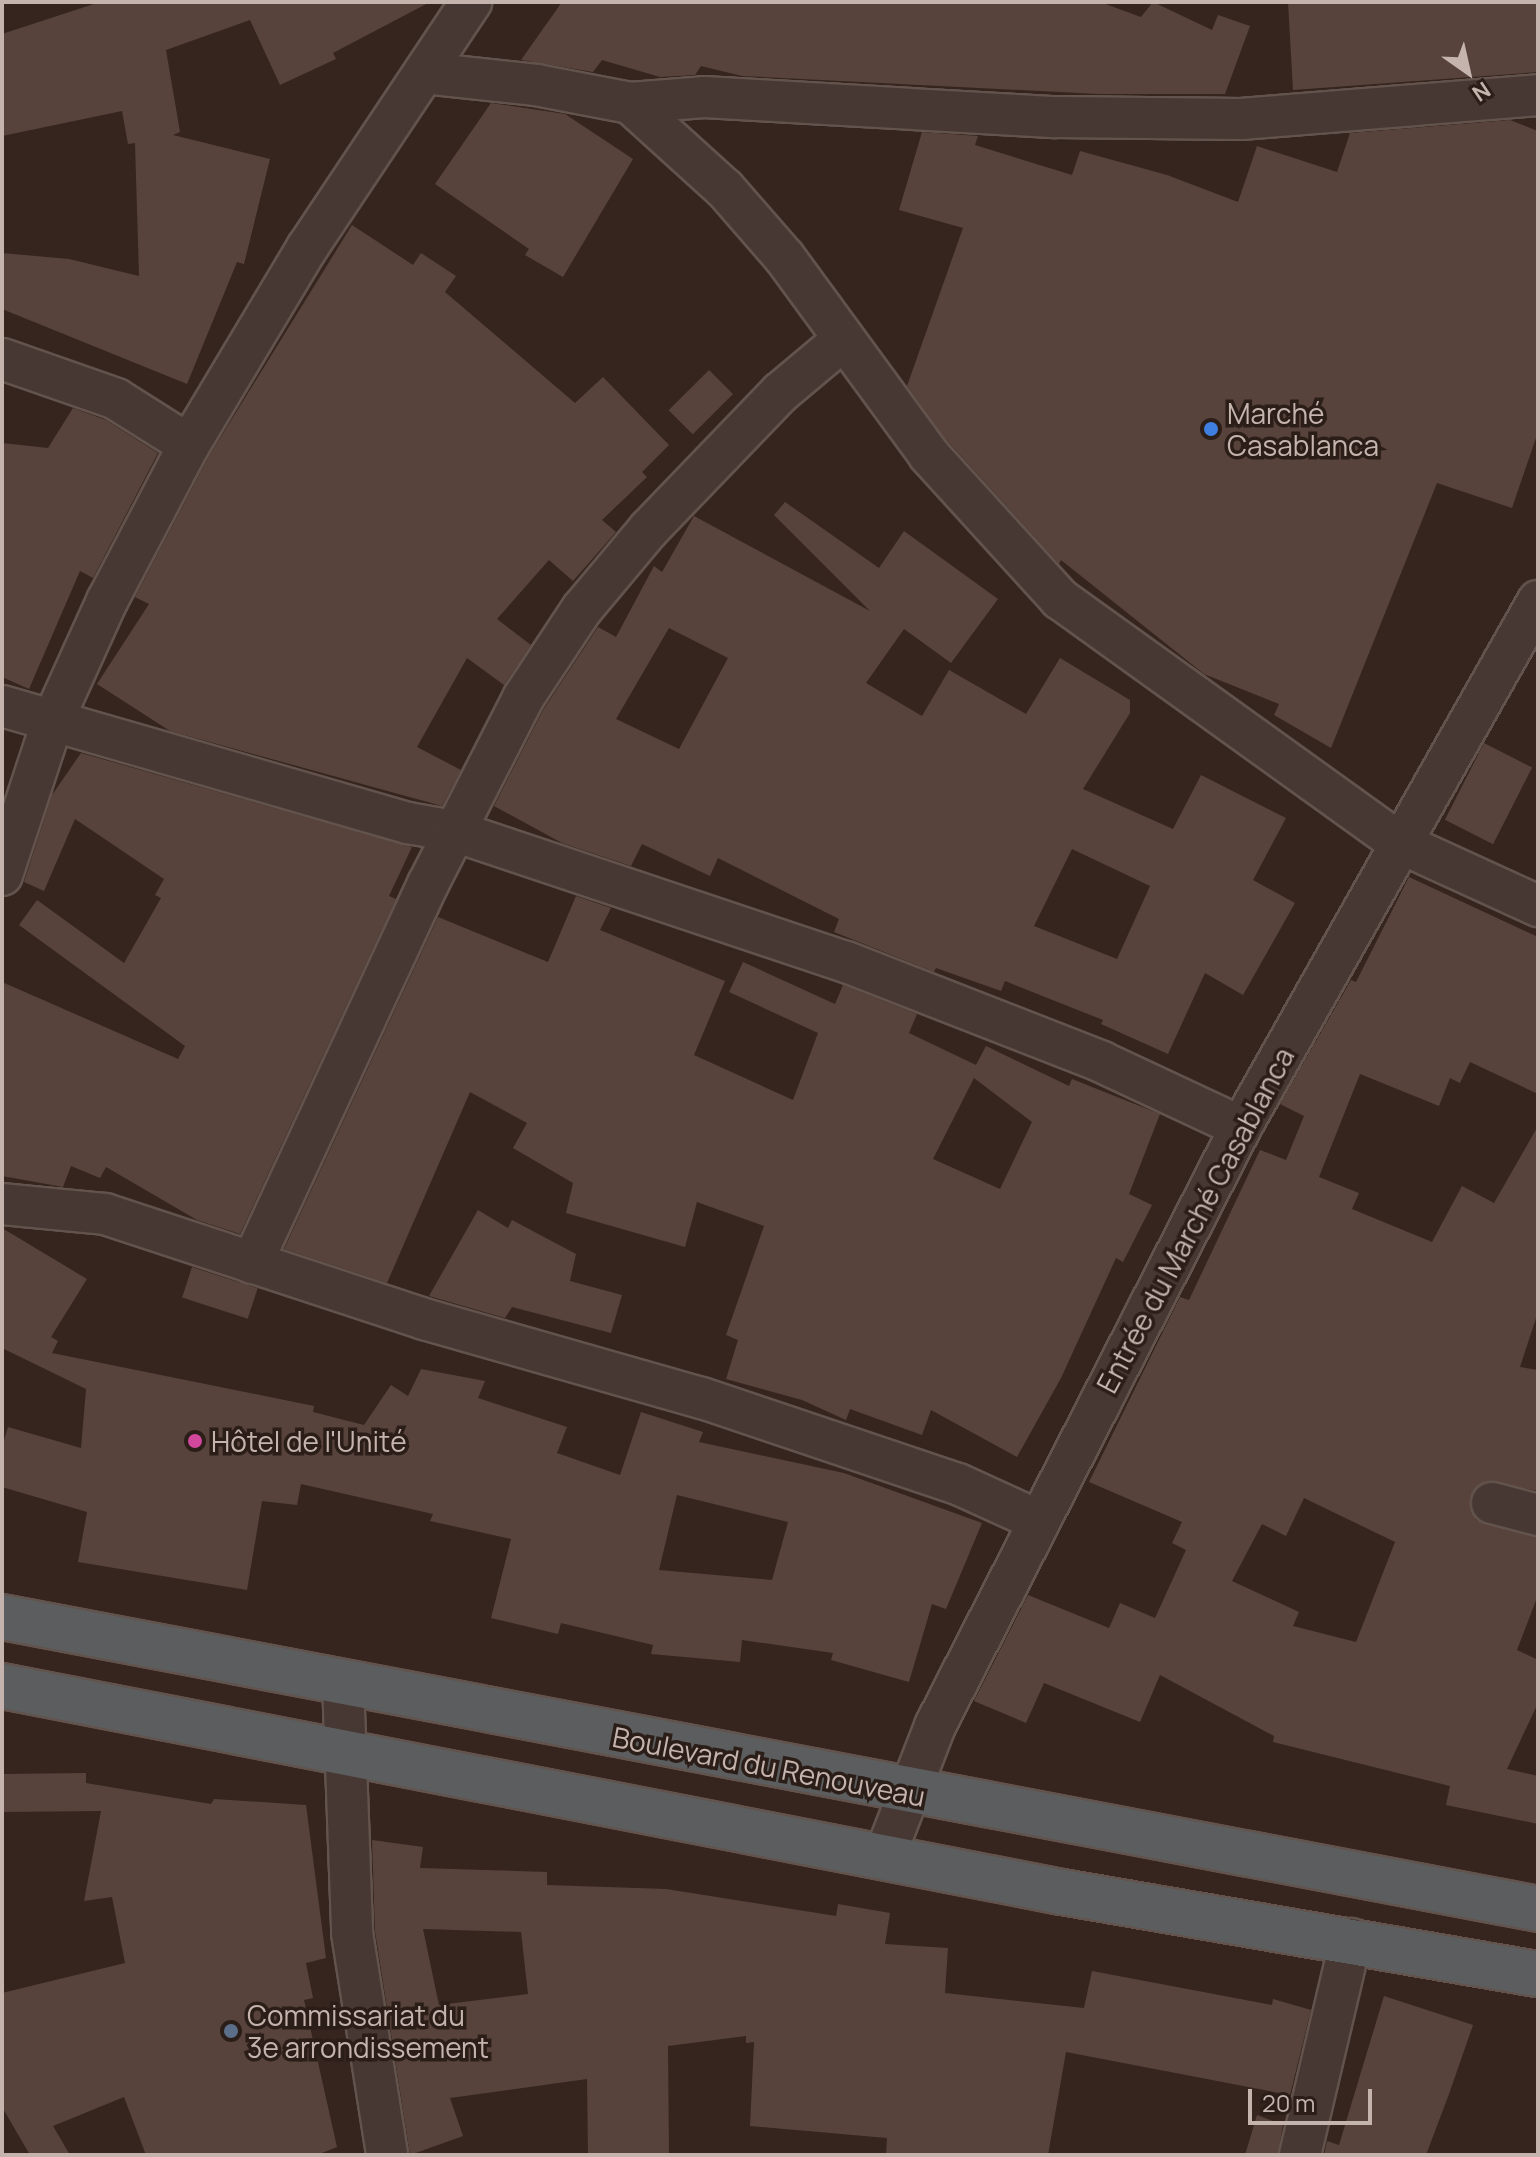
<!DOCTYPE html>
<meta charset="utf-8">
<style>
body{margin:0}
#map{position:relative;width:1540px;height:2157px;overflow:hidden;background:#36251f;font-family:Manrope,sans-serif}
div>[style]{position:absolute}
.building>*{inset:0;background:#57433b;transform-origin:0 0}
.roads{filter:drop-shadow(2px 0 #62534d) drop-shadow(-2px 0 #62534d) drop-shadow(0 2px #62534d) drop-shadow(0 -2px #62534d)}
.minor>*{height:40px;margin:-20px;padding:0 20px;transform-origin:20px;border-radius:20px;background:#473833}
.trunk>*{height:44px;margin:-22px;padding:0 22px;transform-origin:22px;border-radius:22px;background:#5c5d5e}
.dots>*{width:22px;height:22px;translate:-50% -50%;box-sizing:border-box;border:4px solid #2b1e18;border-radius:50%}
span{translate:-50% -50%;white-space:nowrap;text-align:center;line-height:1.15;-webkit-text-stroke:7px #2b1e18;paint-order:stroke}
.poi-label{font-size:28px;color:#c4b4ad}
.left{translate:0 -50%;text-align:left}
.street-label{font-size:28px;color:#c4b4ad}
.frame{position:absolute;inset:0;border:4px solid #c4b4ad;pointer-events:none}
.north{position:absolute;left:1428px;top:32px;width:80px;height:80px;-webkit-text-stroke:6px #2b1e18;paint-order:stroke;rotate:146deg;font-size:22px;font-weight:700;line-height:32px;text-align:center;color:#c4b4ad}
.north::after{content:'';display:block;margin:auto;width:28px;height:36px;background:#c4b4ad;clip-path:polygon(50% 0,100% 100%,50% 72%,0 100%)}
.scale{position:absolute;left:1248px;top:2089px;width:124px;height:36px;box-sizing:border-box;border:4px solid #c4b4ad;border-top:0;padding-left:10px;font-size:24px;line-height:28px;white-space:nowrap;color:#c4b4ad;-webkit-text-stroke:6px #2b1e18;paint-order:stroke}
</style>
<div id="map">
<div class="building">
<i style="clip-path:polygon(100px 2px,430px 2px,333px 53px,336px 59px,280px 85px,250px 20px,166px 50px,180px 132px,173px 135px,270px 159px,244px 264px,237px 262px,187px 384px,2px 309px,2px 253px,69px 259px,139px 276px,135px 143px,128px 144px,122px 111px,2px 136px,2px 34px)"></i>
<i style="clip-path:polygon(562px 2px,1100px 2px,1141px 17px,1153px 2px,1212px 30px,1218px 15px,1250px 26px,1225px 94px,1098px 94px,742px 76px,701px 66px,695px 75px,660px 77px,602px 60px,593px 72px,521px 60px)"></i>
<i style="clip-path:polygon(1288px 2px,1538px 2px,1538px 72px,1293px 90px)"></i>
<i style="clip-path:polygon(491px 103px,565px 114px,633px 159px,563px 277px,525px 255px,529px 249px,435px 184px)"></i>
<i style="clip-path:polygon(1510px 120px,1538px 131px,1538px 432px,1512px 508px,1437px 483px,1331px 748px,1274px 715px,1279px 704px,1204px 674px,1061px 560px,1059px 564px,943px 436px,907px 386px,963px 228px,899px 210px,922px 132px,978px 136px,975px 145px,1072px 175px,1080px 151px,1167px 175px,1238px 202px,1257px 146px,1337px 172px,1350px 133px)"></i>
<i style="clip-path:polygon(352px 225px,413px 265px,421px 253px,456px 276px,445px 292px,575px 403px,603px 377px,669px 445px,642px 472px,647px 477px,602px 520px,616px 532px,573px 581px,549px 560px,497px 619px,531px 645px,504px 685px,467px 658px,417px 747px,461px 770px,442px 806px,170px 731px,97px 684px,149px 604px,135px 597px,209px 456px)"></i>
<i style="left:709px;top:370px;width:34px;height:57px;rotate:45deg"></i>
<i style="clip-path:polygon(73px 408px,106px 420px,158px 453px,93px 578px,80px 571px,29px 689px,2px 677px,2px 443px,48px 448px)"></i>
<i style="clip-path:polygon(evenodd,785px 502px,879px 568px,904px 531px,998px 599px,951px 663px,904px 629px,866px 683px,922px 716px,949px 670px,1026px 714px,1060px 658px,1130px 700px,1130px 713px,1083px 789px,1173px 829px,1201px 775px,1286px 818px,1253px 880px,1295px 903px,1243px 995px,1205px 973px,1168px 1054px,1101px 1024px,1103px 1020px,1005px 981px,1001px 991px,936px 968px,934px 972px,834px 932px,839px 919px,718px 858px,710px 876px,642px 844px,631px 866px,562px 843px,494px 806px,543px 710px,598px 627px,616px 637px,654px 566px,662px 572px,694px 516px,870px 611px,774px 515px,785px 502px,669px 628px,728px 658px,679px 749px,616px 719px,669px 628px,785px 502px,1072px 849px,1150px 886px,1117px 959px,1034px 926px,1072px 849px)"></i>
<i style="left:1484px;top:743px;width:54px;height:86px;rotate:27deg"></i>
<i style="clip-path:polygon(81px 753px,412px 847px,389px 896px,396px 899px,240px 1234px,197px 1220px,106px 1167px,100px 1178px,71px 1166px,63px 1187px,2px 1176px,2px 982px,178px 1059px,185px 1046px,19px 925px,37px 900px,124px 963px,161px 898px,155px 895px,164px 879px,75px 819px,44px 891px,24px 882px,52px 795px)"></i>
<i style="clip-path:polygon(evenodd,1409px 877px,1538px 937px,1538px 1094px,1470px 1062px,1460px 1083px,1450px 1078px,1439px 1106px,1360px 1074px,1319px 1177px,1359px 1193px,1352px 1209px,1432px 1242px,1462px 1186px,1494px 1203px,1538px 1126px,1538px 1312px,1520px 1367px,1538px 1370px,1538px 1491px,1487px 1481px,1470px 1498px,1476px 1520px,1538px 1537px,1538px 1595px,1517px 1650px,1538px 1660px,1538px 1703px,1507px 1769px,1538px 1776px,1538px 1824px,1446px 1805px,1450px 1786px,1273px 1742px,1274px 1736px,1160px 1675px,1140px 1722px,1044px 1683px,1026px 1723px,974px 1701px,1028px 1595px,1109px 1628px,1120px 1603px,1155px 1618px,1186px 1550px,1172px 1543px,1182px 1522px,1089px 1482px,1180px 1297px,1189px 1300px,1260px 1150px,1286px 1160px,1304px 1116px,1280px 1104px,1351px 980px,1356px 982px,1409px 877px,1304px 1498px,1395px 1542px,1356px 1642px,1293px 1626px,1299px 1612px,1232px 1581px,1262px 1524px,1286px 1536px,1304px 1498px)"></i>
<i style="clip-path:polygon(evenodd,576px 896px,611px 908px,600px 930px,725px 981px,694px 1055px,793px 1100px,818px 1033px,729px 992px,743px 962px,835px 1004px,843px 985px,917px 1014px,909px 1033px,976px 1065px,986px 1046px,1069px 1086px,1072px 1079px,1160px 1114px,1129px 1194px,1152px 1205px,1123px 1262px,1116px 1258px,1061px 1378px,1017px 1457px,931px 1410px,922px 1435px,850px 1409px,846px 1420px,802px 1400px,726px 1379px,738px 1340px,726px 1335px,764px 1226px,697px 1202px,685px 1247px,566px 1213px,573px 1183px,513px 1148px,527px 1123px,470px 1092px,387px 1283px,284px 1249px,438px 917px,548px 962px,576px 896px,974px 1078px,1032px 1122px,1000px 1189px,933px 1159px,974px 1078px)"></i>
<i style="clip-path:polygon(478px 1210px,508px 1228px,512px 1220px,576px 1254px,570px 1281px,622px 1295px,611px 1333px,512px 1307px,505px 1318px,429px 1296px)"></i>
<i style="clip-path:polygon(evenodd,2px 1228px,87px 1279px,51px 1337px,58px 1341px,52px 1353px,314px 1406px,313px 1412px,364px 1425px,391px 1385px,408px 1396px,421px 1369px,485px 1381px,478px 1398px,567px 1427px,557px 1453px,620px 1475px,641px 1412px,703px 1432px,699px 1442px,844px 1473px,982px 1523px,946px 1609px,932px 1604px,909px 1682px,831px 1660px,833px 1653px,742px 1640px,740px 1662px,651px 1654px,653px 1645px,561px 1623px,558px 1634px,491px 1618px,511px 1539px,430px 1521px,433px 1514px,301px 1484px,297px 1505px,262px 1501px,247px 1590px,78px 1562px,87px 1512px,2px 1487px,2px 1447px,8px 1427px,81px 1448px,86px 1389px,2px 1348px,2px 1228px,677px 1495px,788px 1522px,772px 1580px,659px 1570px,677px 1495px)"></i>
<i style="left:192px;top:1267px;width:69px;height:32px;rotate:18deg"></i>
<i style="clip-path:polygon(86px 1773px,86px 1783px,211px 1804px,214px 1799px,306px 1805px,326px 1958px,306px 1963px,313px 1998px,304px 2000px,337px 2147px,317px 2155px,146px 2155px,124px 2097px,53px 2126px,70px 2155px,30px 2155px,2px 2107px,2px 1993px,125px 1963px,112px 1897px,84px 1901px,101px 1811px,2px 1812px,2px 1774px)"></i>
<i style="clip-path:polygon(evenodd,372px 1840px,423px 1847px,420px 1868px,547px 1872px,547px 1885px,666px 1889px,836px 1916px,838px 1904px,890px 1913px,885px 1944px,948px 1948px,945px 1993px,1084px 2008px,1092px 1971px,1272px 2005px,1273px 1999px,1311px 2010px,1290px 2095px,1066px 2052px,1048px 2155px,886px 2155px,887px 2138px,750px 2126px,754px 2042px,746px 2043px,746px 2036px,668px 2046px,669px 2155px,588px 2155px,587px 2079px,450px 2098px,463px 2136px,410px 2155px,375px 1931px,372px 1840px,423px 1929px,521px 1932px,528px 1994px,439px 2005px,423px 1929px)"></i>
<i style="clip-path:polygon(1384px 1996px,1473px 2025px,1449px 2094px,1426px 2155px,1324px 2155px,1327px 2141px,1339px 2145px)"></i>
<i style="clip-path:polygon(1257px 2115px,1283px 2125px,1278px 2155px,1245px 2155px)"></i>
</div>
<div class="roads">
<div class="minor">
<i style="left:424px;top:73px;width:113px;rotate:6.1deg"></i>
<i style="left:536px;top:85px;width:96px;rotate:10.8deg"></i>
<i style="left:630px;top:103px;width:74px;rotate:-4.6deg"></i>
<i style="left:704px;top:97px;width:352px;rotate:3.3deg"></i>
<i style="left:1055px;top:117px;width:186px;rotate:0.6deg"></i>
<i style="left:1241px;top:119px;width:298px;rotate:-4.6deg"></i>
<i style="left:630px;top:103px;width:128px;rotate:42.2deg"></i>
<i style="left:725px;top:189px;width:91px;rotate:49deg"></i>
<i style="left:785px;top:258px;width:244px;rotate:53.8deg"></i>
<i style="left:929px;top:455px;width:195px;rotate:47.7deg"></i>
<i style="left:1060px;top:599px;width:416px;rotate:35.7deg"></i>
<i style="left:1398px;top:842px;width:154px;rotate:24.6deg"></i>
<i style="left:2px;top:359px;width:121px;rotate:19.3deg"></i>
<i style="left:116px;top:399px;width:86px;rotate:32.2deg"></i>
<i style="left:2px;top:706px;width:423px;rotate:16.1deg"></i>
<i style="left:408px;top:823px;width:47px;rotate:9.9deg"></i>
<i style="left:454px;top:831px;width:413px;rotate:18.5deg"></i>
<i style="left:846px;top:962px;width:275px;rotate:21.3deg"></i>
<i style="left:1102px;top:1062px;width:153px;rotate:25.1deg"></i>
<i style="left:2px;top:875px;width:163px;rotate:-71.8deg"></i>
<i style="left:53px;top:720px;width:131px;rotate:-65.6deg"></i>
<i style="left:107px;top:601px;width:176px;rotate:-62.3deg"></i>
<i style="left:189px;top:445px;width:230px;rotate:-59.1deg"></i>
<i style="left:307px;top:248px;width:296px;rotate:-56.3deg"></i>
<i style="left:2px;top:1204px;width:103px;rotate:5.5deg"></i>
<i style="left:105px;top:1214px;width:336px;rotate:18.2deg"></i>
<i style="left:424px;top:1319px;width:289px;rotate:15.9deg"></i>
<i style="left:702px;top:1398px;width:270px;rotate:18.6deg"></i>
<i style="left:958px;top:1484px;width:87px;rotate:24.5deg"></i>
<i style="left:252px;top:1263px;width:418px;rotate:-65.1deg"></i>
<i style="left:428px;top:884px;width:209px;rotate:-62.9deg"></i>
<i style="left:523px;top:698px;width:107px;rotate:-56.5deg"></i>
<i style="left:582px;top:609px;width:104px;rotate:-50.1deg"></i>
<i style="left:649px;top:529px;width:190px;rotate:-46.1deg"></i>
<i style="left:781px;top:392px;width:81px;rotate:-40deg"></i>
<i style="left:1492px;top:1503px;width:48px;rotate:14.6deg"></i>
<i style="left:343px;top:1682px;width:251px;rotate:87.9deg"></i>
<i style="left:352px;top:1933px;width:225px;rotate:81deg"></i>
<i style="left:885px;top:1855px;width:138px;rotate:-68.8deg"></i>
<i style="left:935px;top:1726px;width:673px;rotate:-62.94deg"></i>
<i style="left:1241px;top:1127px;width:604px;rotate:-60.55deg"></i>
<i style="left:1300px;top:2155px;width:222px;rotate:-76.7deg"></i>
</div>
<div class="trunk">
<i style="left:2px;top:1617px;width:1564px;rotate:10.76deg"></i>
<i style="left:2px;top:1686px;width:1080px;rotate:11deg"></i>
<i style="left:1062px;top:1892px;width:483px;rotate:9.8deg"></i>
</div>
</div>
<div class="dots">
<i style="left:1211px;top:429px;background:#3f7fe0"></i>
<i style="left:195px;top:1441px;background:#d1479c"></i>
<i style="left:231px;top:2031px;background:#5c6f8a"></i>
</div>
<div class="poi-label">
<span class="left" style="left:1227px;top:429px">Marché<br>Casablanca</span>
<span class="left" style="left:211px;top:1441px">Hôtel de l'Unité</span>
<span class="left" style="left:247px;top:2031px">Commissariat du<br>3e arrondissement</span>
</div>
<div class="street-label">
<span style="left:1195px;top:1220px;rotate:-62deg">Entrée du Marché Casablanca</span>
<span style="left:769px;top:1766px;rotate:11deg">Boulevard du Renouveau</span>
</div>
<div class="frame"></div>
<div class="north">N</div>
<div class="scale">20 m</div>
</div>
